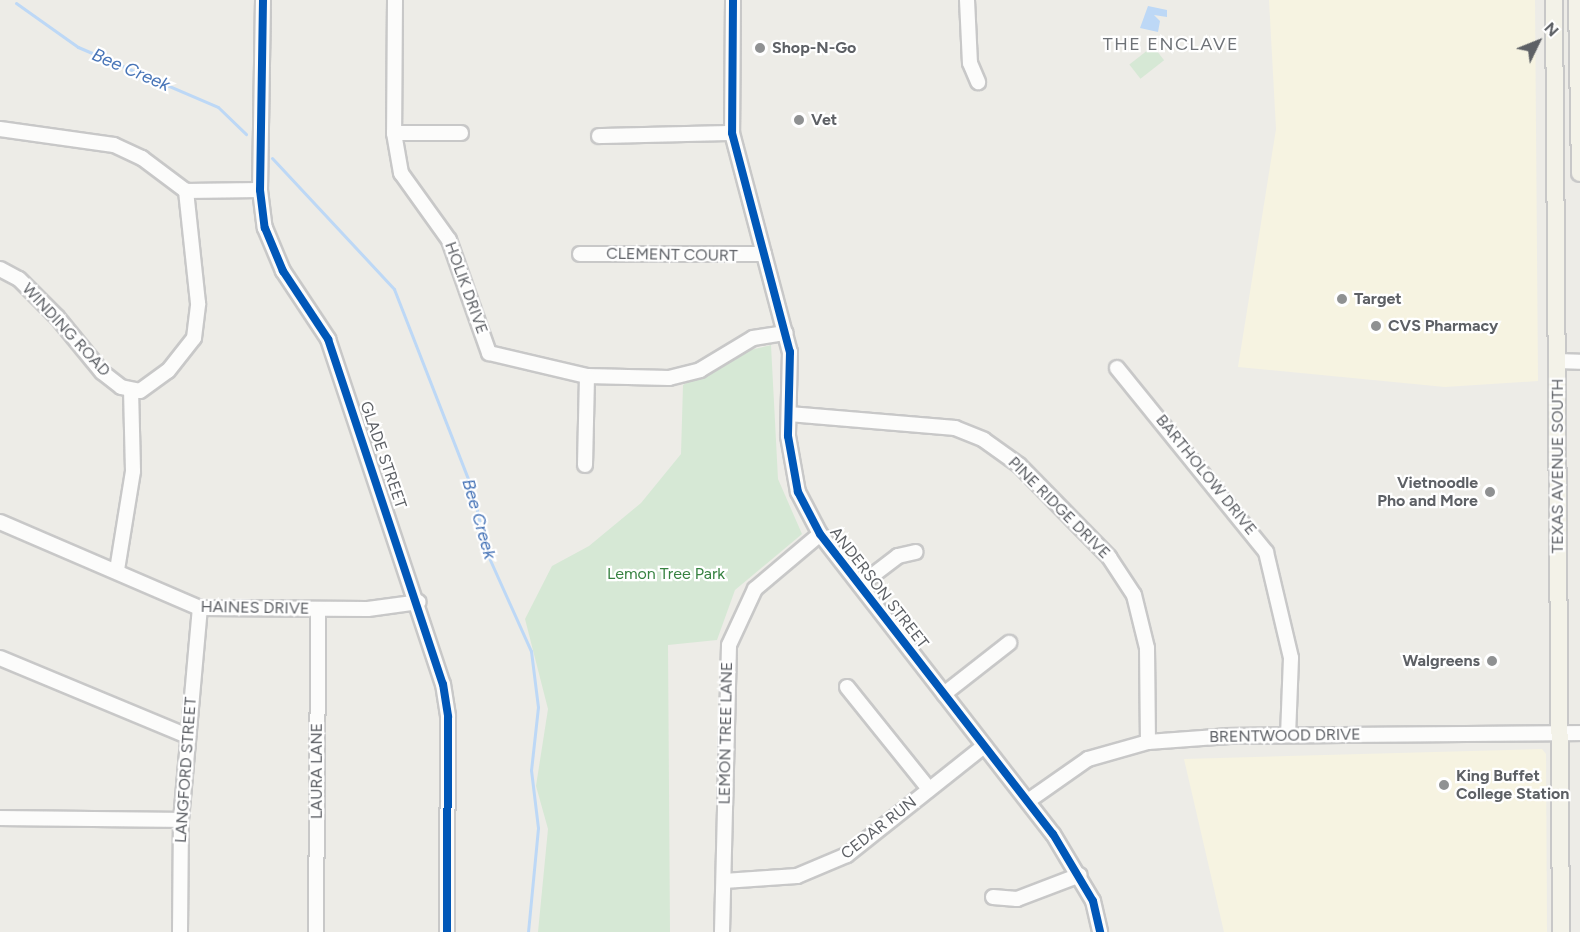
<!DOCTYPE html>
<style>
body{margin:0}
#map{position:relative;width:1580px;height:932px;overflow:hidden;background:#edece7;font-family:Figtree,sans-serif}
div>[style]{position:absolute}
.commercial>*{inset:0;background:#f6f3e1}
.green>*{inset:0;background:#d6e8d5;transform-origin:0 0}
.water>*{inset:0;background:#bdd8f6}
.stream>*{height:3px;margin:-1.5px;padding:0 1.5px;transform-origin:1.5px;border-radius:1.5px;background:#bdd8f6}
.roads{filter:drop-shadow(2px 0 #c8c8c8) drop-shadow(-2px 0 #c8c8c8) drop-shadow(0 2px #c8c8c8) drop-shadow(0 -2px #c8c8c8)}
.minor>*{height:14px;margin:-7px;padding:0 7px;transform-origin:7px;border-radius:7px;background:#fcfcfb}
.major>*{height:16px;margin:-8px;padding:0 8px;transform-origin:8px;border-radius:8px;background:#f3f2e8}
.cycleway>*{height:8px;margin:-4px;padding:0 4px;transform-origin:4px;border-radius:4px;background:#0057b8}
.dots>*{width:16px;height:16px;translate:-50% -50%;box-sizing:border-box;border:3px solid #fff;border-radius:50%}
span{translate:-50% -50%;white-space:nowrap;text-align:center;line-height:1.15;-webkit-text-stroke:4.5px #fff;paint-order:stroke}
.poi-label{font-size:16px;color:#5d6065;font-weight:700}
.left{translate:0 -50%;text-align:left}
.right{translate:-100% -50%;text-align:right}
.street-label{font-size:16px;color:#5d6065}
.park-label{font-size:16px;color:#378241}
.neighbourhood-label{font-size:18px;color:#6e7277;letter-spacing:1.5px}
.water-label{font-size:18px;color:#4774b7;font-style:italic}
.north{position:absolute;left:1508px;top:12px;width:60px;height:60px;-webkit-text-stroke:4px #fff;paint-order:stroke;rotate:47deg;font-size:16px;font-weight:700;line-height:24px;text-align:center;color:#5d6065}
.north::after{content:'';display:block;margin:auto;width:21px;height:27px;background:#5d6065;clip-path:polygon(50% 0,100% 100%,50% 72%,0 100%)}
</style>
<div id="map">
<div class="commercial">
<i style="clip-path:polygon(1269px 0,1535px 0,1538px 381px,1445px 387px,1238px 367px,1276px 129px)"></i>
<i style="clip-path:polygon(1542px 749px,1546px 754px,1547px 932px,1224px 932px,1184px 759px)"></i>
</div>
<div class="green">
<i style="left:1153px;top:46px;width:18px;height:30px;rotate:52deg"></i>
<i style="clip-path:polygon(771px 345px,778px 479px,802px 534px,735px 590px,717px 640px,668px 645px,670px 932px,538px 932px,548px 829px,536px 786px,548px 709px,525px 619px,552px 566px,589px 546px,641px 503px,681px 454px,683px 385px,742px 352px)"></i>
</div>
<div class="water">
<i style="clip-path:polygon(1148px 6px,1167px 10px,1167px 17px,1154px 15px,1160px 21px,1158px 32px,1140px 28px)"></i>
</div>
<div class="stream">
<i style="left:16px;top:3px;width:76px;rotate:35.4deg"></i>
<i style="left:78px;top:47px;width:152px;rotate:23.2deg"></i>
<i style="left:218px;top:107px;width:39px;rotate:44deg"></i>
<i style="left:272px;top:158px;width:179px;rotate:47deg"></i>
<i style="left:394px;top:289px;width:218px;rotate:68.7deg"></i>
<i style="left:473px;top:492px;width:60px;rotate:77.6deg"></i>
<i style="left:486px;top:551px;width:110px;rotate:65.8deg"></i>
<i style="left:531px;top:651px;width:56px;rotate:82.9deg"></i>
<i style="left:538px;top:707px;width:63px;rotate:96.3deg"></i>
<i style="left:531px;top:770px;width:58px;rotate:83.1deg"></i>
<i style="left:538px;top:828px;width:104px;rotate:95.5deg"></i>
</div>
<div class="roads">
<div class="minor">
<i style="left:263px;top:0;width:190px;rotate:90.9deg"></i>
<i style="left:260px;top:190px;width:38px;rotate:83deg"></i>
<i style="left:265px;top:228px;width:47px;rotate:67.3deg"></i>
<i style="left:283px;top:271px;width:82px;rotate:56.5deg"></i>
<i style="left:328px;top:339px;width:364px;rotate:71.6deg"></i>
<i style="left:443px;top:684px;width:33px;rotate:81deg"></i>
<i style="left:448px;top:717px;width:215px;rotate:90.3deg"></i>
<i style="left:395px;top:0;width:133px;rotate:90.4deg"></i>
<i style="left:394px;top:133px;width:41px;rotate:80.1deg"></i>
<i style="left:401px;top:173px;width:82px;rotate:54.4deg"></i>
<i style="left:449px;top:240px;width:120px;rotate:70.5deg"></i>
<i style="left:489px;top:353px;width:101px;rotate:13.2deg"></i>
<i style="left:587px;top:376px;width:82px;rotate:1.4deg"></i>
<i style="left:669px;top:378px;width:32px;rotate:-14deg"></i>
<i style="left:700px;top:370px;width:62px;rotate:-31.1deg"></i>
<i style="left:753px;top:338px;width:33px;rotate:-9deg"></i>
<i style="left:733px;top:0;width:133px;rotate:90.4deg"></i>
<i style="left:732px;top:133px;width:227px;rotate:75.2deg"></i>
<i style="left:790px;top:352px;width:84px;rotate:91.4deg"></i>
<i style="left:788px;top:436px;width:57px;rotate:79.9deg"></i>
<i style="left:798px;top:492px;width:47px;rotate:62.4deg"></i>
<i style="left:820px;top:534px;width:380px;rotate:52.2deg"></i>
<i style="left:1053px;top:834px;width:78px;rotate:59.2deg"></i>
<i style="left:1093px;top:901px;width:32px;rotate:77deg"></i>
<i style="left:967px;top:0;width:63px;rotate:87.3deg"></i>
<i style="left:970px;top:63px;width:21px;rotate:67deg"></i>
<i style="left:0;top:129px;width:115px;rotate:8deg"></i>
<i style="left:114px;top:145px;width:31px;rotate:25deg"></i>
<i style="left:142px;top:158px;width:55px;rotate:36.9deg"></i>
<i style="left:186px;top:191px;width:74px;rotate:-0.8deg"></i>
<i style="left:394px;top:133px;width:67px"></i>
<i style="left:599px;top:136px;width:133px;rotate:-1.3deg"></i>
<i style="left:580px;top:254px;width:184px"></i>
<i style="left:0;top:269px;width:21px;rotate:28deg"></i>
<i style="left:19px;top:279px;width:54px;rotate:45deg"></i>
<i style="left:57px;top:317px;width:71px;rotate:50.7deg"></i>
<i style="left:102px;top:372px;width:24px;rotate:38deg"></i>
<i style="left:121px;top:387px;width:19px;rotate:12deg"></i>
<i style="left:140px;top:391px;width:34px;rotate:-36deg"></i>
<i style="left:168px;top:371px;width:42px;rotate:-51.8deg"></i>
<i style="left:194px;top:338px;width:35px;rotate:-83deg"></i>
<i style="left:198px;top:303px;width:113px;rotate:-96.1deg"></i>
<i style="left:1557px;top:361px;width:23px;rotate:2deg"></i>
<i style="left:1117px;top:368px;width:237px;rotate:51deg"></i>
<i style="left:1266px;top:552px;width:109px;rotate:76.7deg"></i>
<i style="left:1291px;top:658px;width:77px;rotate:92.2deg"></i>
<i style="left:789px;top:414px;width:167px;rotate:4.8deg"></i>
<i style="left:955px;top:428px;width:31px;rotate:22deg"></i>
<i style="left:984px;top:440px;width:43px;rotate:35.5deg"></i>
<i style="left:1019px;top:465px;width:129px;rotate:45.6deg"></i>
<i style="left:1109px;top:557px;width:45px;rotate:56.7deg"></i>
<i style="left:1134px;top:595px;width:55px;rotate:76.2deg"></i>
<i style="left:1147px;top:648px;width:94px;rotate:89.4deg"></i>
<i style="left:585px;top:465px;width:89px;rotate:-88.7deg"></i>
<i style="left:0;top:522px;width:218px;rotate:23.3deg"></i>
<i style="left:200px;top:608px;width:168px;rotate:0.3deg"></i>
<i style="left:368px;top:609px;width:51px;rotate:-7.8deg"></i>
<i style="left:117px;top:570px;width:100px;rotate:-80.8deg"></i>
<i style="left:133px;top:471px;width:80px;rotate:-91.4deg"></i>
<i style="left:860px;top:585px;width:48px;rotate:-37.3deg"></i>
<i style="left:898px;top:556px;width:18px;rotate:-13deg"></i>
<i style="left:0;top:658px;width:203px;rotate:22.6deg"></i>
<i style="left:847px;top:687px;width:131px;rotate:51.2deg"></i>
<i style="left:944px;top:694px;width:83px;rotate:-38.1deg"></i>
<i style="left:1028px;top:801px;width:73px;rotate:-35deg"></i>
<i style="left:1088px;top:759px;width:62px;rotate:-15.8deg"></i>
<i style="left:1148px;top:742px;width:82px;rotate:-4.2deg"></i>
<i style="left:1230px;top:736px;width:350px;rotate:-0.5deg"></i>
<i style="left:0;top:818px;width:181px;rotate:0.6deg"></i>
<i style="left:724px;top:881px;width:73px;rotate:-3.9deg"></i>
<i style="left:797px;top:876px;width:54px;rotate:-22.8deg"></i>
<i style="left:847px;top:855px;width:175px;rotate:-38.5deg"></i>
<i style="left:993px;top:897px;width:24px;rotate:5deg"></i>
<i style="left:1017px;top:899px;width:67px;rotate:-20.9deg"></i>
<i style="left:180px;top:932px;width:112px;rotate:-89.5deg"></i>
<i style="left:181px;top:820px;width:213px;rotate:-84.9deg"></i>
<i style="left:316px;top:932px;width:323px;rotate:-89.6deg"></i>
<i style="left:722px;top:932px;width:287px;rotate:-88.6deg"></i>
<i style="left:729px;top:645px;width:62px;rotate:-65.1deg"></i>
<i style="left:755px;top:589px;width:85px;rotate:-40.2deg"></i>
</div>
<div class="major">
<i style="left:1554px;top:0;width:932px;rotate:89.57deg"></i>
<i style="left:1577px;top:0;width:173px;rotate:89deg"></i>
</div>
</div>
<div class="cycleway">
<i style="left:263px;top:0;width:190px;rotate:90.9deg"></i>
<i style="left:260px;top:190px;width:38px;rotate:83deg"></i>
<i style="left:265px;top:228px;width:47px;rotate:67.3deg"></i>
<i style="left:283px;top:271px;width:82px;rotate:56.5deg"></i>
<i style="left:328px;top:339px;width:364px;rotate:71.6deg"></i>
<i style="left:443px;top:684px;width:33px;rotate:81deg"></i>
<i style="left:448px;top:717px;width:215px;rotate:90.3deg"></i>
<i style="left:733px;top:0;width:133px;rotate:90.4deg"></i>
<i style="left:732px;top:133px;width:227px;rotate:75.2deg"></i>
<i style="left:790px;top:352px;width:84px;rotate:91.4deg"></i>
<i style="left:788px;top:436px;width:57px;rotate:79.9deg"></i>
<i style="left:798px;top:492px;width:47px;rotate:62.4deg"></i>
<i style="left:820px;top:534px;width:380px;rotate:52.2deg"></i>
<i style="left:1053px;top:834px;width:78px;rotate:59.2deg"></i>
<i style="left:1093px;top:901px;width:32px;rotate:77deg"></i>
</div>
<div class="dots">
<i style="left:760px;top:48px;background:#8f9192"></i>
<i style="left:799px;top:120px;background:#8f9192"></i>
<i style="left:1342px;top:299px;background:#8f9192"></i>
<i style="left:1376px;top:326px;background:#8f9192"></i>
<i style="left:1490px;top:492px;background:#8f9192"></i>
<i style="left:1492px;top:661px;background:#8f9192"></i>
<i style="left:1444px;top:785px;background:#8f9192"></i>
</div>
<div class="poi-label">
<span class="left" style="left:772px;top:48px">Shop-N-Go</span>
<span class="left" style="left:811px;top:120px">Vet</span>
<span class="left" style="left:1354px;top:299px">Target</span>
<span class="left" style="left:1388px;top:326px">CVS Pharmacy</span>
<span class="right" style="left:1478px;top:492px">Vietnoodle<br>Pho and More</span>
<span class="right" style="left:1480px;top:661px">Walgreens</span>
<span class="left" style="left:1456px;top:785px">King Buffet<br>College Station</span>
</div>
<div class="street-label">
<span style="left:672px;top:255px;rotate:1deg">CLEMENT COURT</span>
<span style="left:466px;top:288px;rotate:70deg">HOLIK DRIVE</span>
<span style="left:66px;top:330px;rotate:47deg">WINDING ROAD</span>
<span style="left:383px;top:455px;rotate:71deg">GLADE STREET</span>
<span style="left:1558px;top:466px;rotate:-90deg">TEXAS AVENUE SOUTH</span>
<span style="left:1206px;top:475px;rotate:51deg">BARTHOLOW DRIVE</span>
<span style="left:1059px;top:508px;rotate:45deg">PINE RIDGE DRIVE</span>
<span style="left:879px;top:588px;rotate:52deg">ANDERSON STREET</span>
<span style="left:255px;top:608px;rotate:1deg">HAINES DRIVE</span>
<span style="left:726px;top:733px;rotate:-89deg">LEMON TREE LANE</span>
<span style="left:1285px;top:736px;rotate:-1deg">BRENTWOOD DRIVE</span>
<span style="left:186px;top:770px;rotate:-86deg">LANGFORD STREET</span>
<span style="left:317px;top:771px;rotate:-90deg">LAURA LANE</span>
<span style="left:879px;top:828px;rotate:-38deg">CEDAR RUN</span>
</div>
<div class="park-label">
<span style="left:666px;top:574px">Lemon Tree Park</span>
</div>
<div class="neighbourhood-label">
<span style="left:1171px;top:44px">THE ENCLAVE</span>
</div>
<div class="water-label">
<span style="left:131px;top:70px;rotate:23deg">Bee Creek</span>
<span style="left:479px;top:519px;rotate:74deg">Bee Creek</span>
</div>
<div class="north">N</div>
</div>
